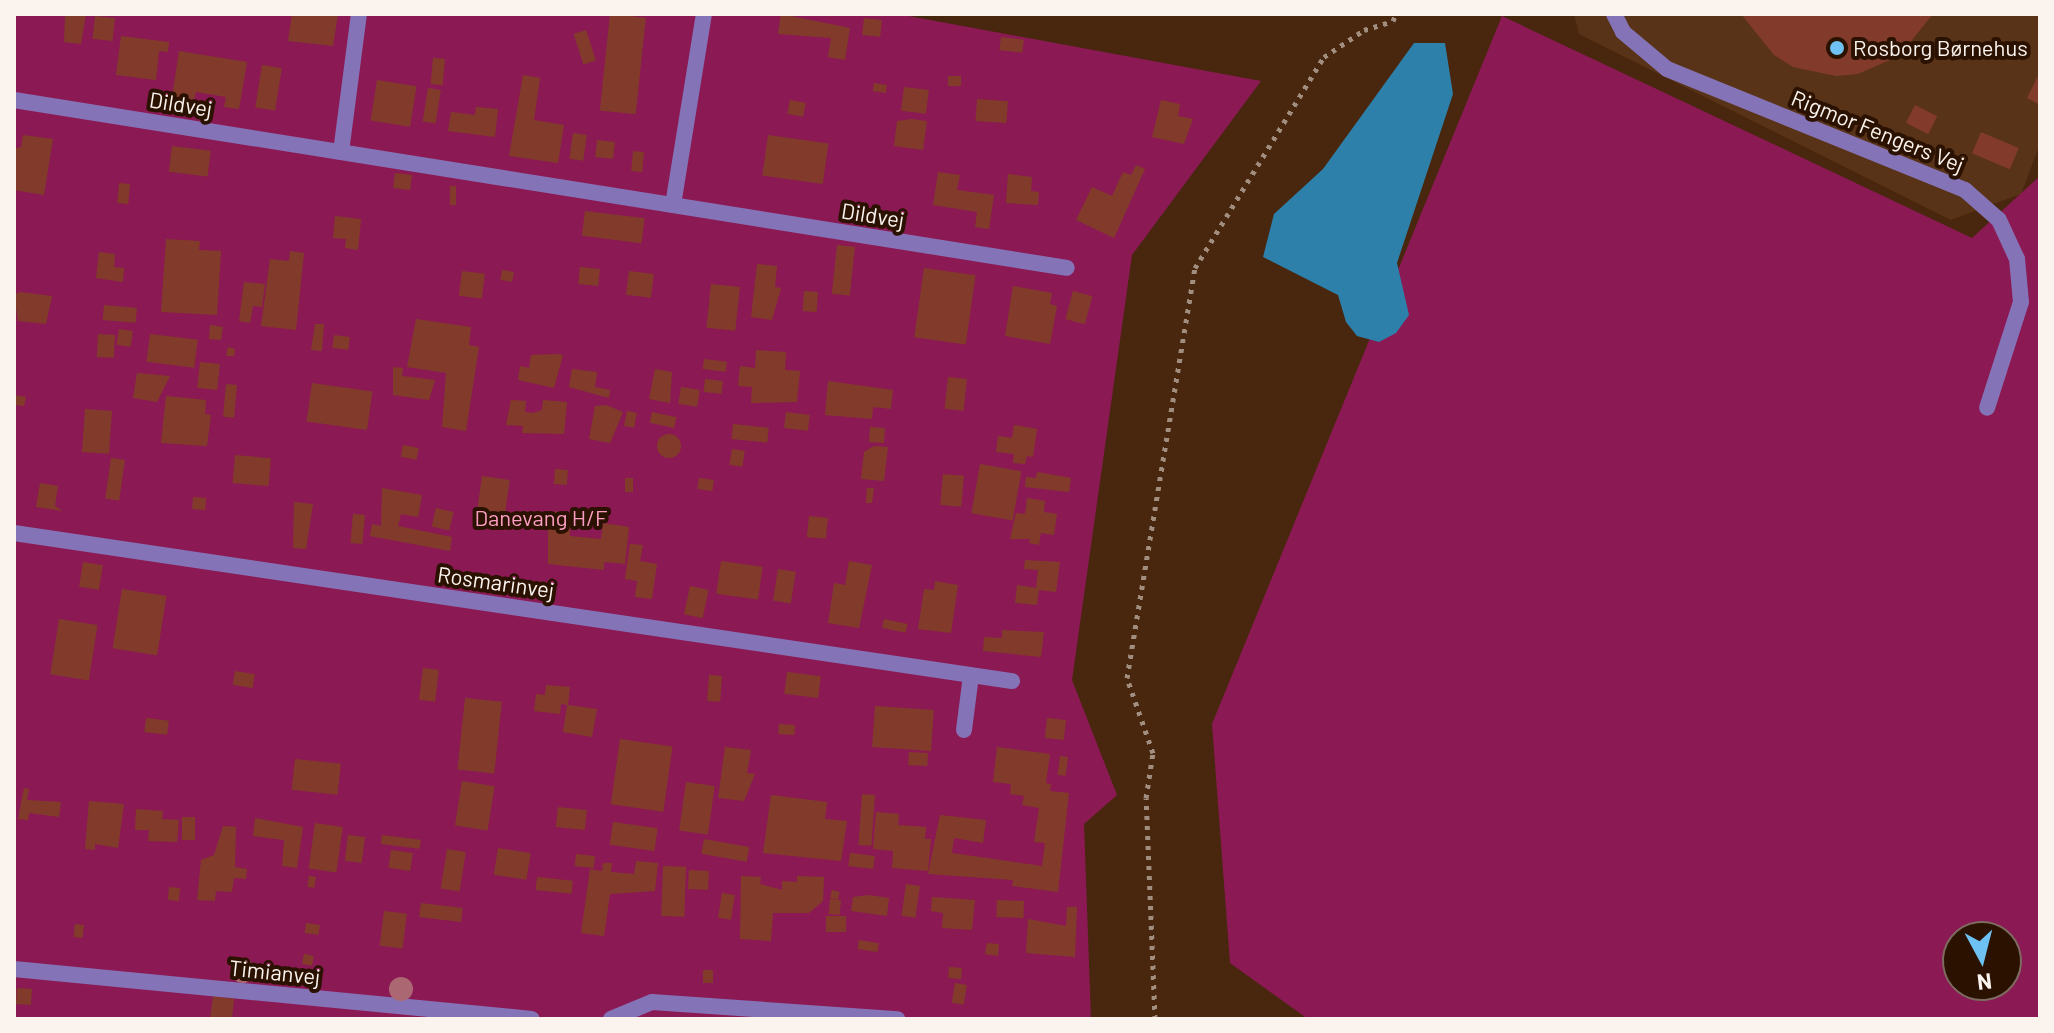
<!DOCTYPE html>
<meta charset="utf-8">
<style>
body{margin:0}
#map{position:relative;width:2054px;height:1033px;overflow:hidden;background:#48270e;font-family:Barlow,sans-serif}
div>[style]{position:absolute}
.built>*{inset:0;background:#583318}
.green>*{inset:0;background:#8b1a54}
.water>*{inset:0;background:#2d80aa}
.building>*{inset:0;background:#823b2a;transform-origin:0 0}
.round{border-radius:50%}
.path>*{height:5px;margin-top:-2.5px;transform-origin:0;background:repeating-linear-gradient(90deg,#a28e7f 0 4px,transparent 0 10px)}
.lane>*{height:16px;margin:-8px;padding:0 8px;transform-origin:8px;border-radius:8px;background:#8573b7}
.street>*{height:16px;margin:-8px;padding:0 8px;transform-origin:8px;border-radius:8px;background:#8573b7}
.trees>*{width:24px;height:24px;margin:-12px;border-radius:50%;background:#ab6872}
.dots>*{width:22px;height:22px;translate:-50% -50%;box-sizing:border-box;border:4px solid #2a1100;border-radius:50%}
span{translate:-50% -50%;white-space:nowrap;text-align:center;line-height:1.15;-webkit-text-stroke:8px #2a1100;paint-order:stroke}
.poi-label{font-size:22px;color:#fbf3ee}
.left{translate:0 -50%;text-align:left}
.street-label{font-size:22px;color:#fbf3ee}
.park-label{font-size:22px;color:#fc9ec3}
.frame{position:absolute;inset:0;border:16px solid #fbf3ee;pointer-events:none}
.north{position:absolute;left:1942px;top:921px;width:80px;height:80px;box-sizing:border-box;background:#2a1100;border:2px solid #7e6b5f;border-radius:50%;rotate:173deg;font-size:22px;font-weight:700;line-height:32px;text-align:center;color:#fbf3ee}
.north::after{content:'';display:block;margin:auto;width:28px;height:36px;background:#6dc2f3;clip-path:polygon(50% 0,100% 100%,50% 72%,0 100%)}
</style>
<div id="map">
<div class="built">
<i style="clip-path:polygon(1574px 14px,2040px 14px,2040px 144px,2021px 194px,1951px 220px,1579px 34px)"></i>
</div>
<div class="green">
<i style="clip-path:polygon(14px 14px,898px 14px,1261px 81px,1132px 255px,1072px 680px,1117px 795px,1084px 824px,1091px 1019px,14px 1019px)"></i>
<i style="clip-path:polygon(evenodd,1502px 16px,1972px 238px,2040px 176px,2040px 1019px,1308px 1019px,1230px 963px,1212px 724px,1502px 16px,1958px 937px,2006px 937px,2006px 985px,1958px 985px,1958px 937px)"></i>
</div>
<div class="water">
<i style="clip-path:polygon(1414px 43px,1445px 43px,1453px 94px,1397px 263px,1409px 315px,1396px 333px,1379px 342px,1357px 336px,1346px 322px,1338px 295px,1263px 257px,1274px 214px,1323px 169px)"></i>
</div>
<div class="building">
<i style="clip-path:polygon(65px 14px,86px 14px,81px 44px,64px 42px)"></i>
<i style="clip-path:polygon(292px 14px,338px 14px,333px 46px,288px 41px)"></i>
<i style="left:610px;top:14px;width:36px;height:97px;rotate:6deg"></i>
<i style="clip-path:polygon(781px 14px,850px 28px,845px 60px,828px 57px,831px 38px,778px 34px)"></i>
<i style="clip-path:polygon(1741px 14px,1933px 14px,1899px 56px,1858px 74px,1836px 76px,1793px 67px,1774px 55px)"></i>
<i style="left:95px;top:16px;width:20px;height:23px;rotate:6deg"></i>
<i style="left:864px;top:18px;width:18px;height:17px;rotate:6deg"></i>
<i style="left:586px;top:30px;width:32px;height:13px;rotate:72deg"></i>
<i style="clip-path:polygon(121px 36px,169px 42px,168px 52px,159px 51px,156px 80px,116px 75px)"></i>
<i style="left:1001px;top:37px;width:23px;height:13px;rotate:7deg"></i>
<i style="clip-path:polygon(179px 51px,247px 62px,239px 109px,224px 107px,226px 97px,196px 92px,194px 100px,172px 97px)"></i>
<i style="left:433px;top:58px;width:12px;height:26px;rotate:5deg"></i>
<i style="left:262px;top:65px;width:20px;height:43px;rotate:9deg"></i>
<i style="clip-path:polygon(523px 75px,540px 78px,534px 120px,564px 125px,558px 163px,509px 156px)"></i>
<i style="left:948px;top:76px;width:13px;height:10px"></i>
<i style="clip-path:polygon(2038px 76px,2040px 77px,2040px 105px,2027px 98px)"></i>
<i style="left:377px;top:80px;width:40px;height:41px;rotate:9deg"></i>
<i style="left:874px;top:83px;width:13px;height:8px;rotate:9deg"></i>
<i style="left:904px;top:87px;width:25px;height:24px;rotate:7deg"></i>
<i style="left:428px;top:88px;width:13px;height:34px;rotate:9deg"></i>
<i style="left:977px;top:99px;width:31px;height:22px;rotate:4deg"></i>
<i style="left:790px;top:100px;width:16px;height:14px;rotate:11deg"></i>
<i style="clip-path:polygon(1161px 100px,1180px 104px,1178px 116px,1193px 119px,1184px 144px,1152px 137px)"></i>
<i style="left:1915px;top:105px;width:25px;height:20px;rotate:27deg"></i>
<i style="clip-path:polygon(476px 107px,498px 109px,495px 137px,448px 131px,451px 112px,475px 115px)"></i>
<i style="clip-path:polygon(912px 119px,927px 121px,923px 150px,894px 146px,897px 121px)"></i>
<i style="left:1981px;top:132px;width:41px;height:23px;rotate:23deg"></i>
<i style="left:573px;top:133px;width:14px;height:26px;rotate:8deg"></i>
<i style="clip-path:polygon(23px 135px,53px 139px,44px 195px,14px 190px,14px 149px,21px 147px)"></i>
<i style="left:768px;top:135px;width:61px;height:41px;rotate:8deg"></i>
<i style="left:597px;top:140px;width:18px;height:17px;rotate:6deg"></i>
<i style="left:172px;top:146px;width:39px;height:26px;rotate:7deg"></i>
<i style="left:633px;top:151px;width:11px;height:20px;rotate:5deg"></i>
<i style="clip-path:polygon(1136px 165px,1145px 169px,1114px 238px,1076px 220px,1092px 187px,1112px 196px,1123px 172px,1131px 175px)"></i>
<i style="clip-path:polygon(938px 172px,960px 175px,957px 190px,994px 195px,989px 229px,975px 227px,977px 212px,933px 205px)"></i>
<i style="left:395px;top:173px;width:17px;height:15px;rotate:7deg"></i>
<i style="clip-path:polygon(1008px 174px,1032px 177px,1031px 191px,1039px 192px,1038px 205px,1006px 203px)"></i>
<i style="left:119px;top:183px;width:11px;height:20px;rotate:5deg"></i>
<i style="left:450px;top:186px;width:6px;height:19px"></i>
<i style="left:585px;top:211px;width:60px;height:25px;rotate:7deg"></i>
<i style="clip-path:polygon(335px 216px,361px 219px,358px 250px,345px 248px,346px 239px,333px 238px)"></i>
<i style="clip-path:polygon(166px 239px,200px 241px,199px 250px,221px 251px,217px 315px,161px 312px)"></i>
<i style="left:837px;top:245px;width:18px;height:49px;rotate:6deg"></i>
<i style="clip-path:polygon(290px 251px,304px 253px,296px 330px,261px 326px,270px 259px,289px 261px)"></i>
<i style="clip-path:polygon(99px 252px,115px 254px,114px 267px,124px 268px,123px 282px,96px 278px)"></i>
<i style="clip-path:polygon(757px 264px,777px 266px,775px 287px,781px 288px,772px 320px,751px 317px)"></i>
<i style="left:580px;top:267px;width:20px;height:17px;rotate:6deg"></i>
<i style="left:924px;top:268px;width:52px;height:70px;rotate:8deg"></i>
<i style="left:502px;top:270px;width:12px;height:10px;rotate:9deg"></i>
<i style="left:462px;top:271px;width:23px;height:25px;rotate:7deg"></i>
<i style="left:629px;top:271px;width:25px;height:24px;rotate:7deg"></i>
<i style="clip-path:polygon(244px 282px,265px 284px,262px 307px,253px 306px,250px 323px,239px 321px)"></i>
<i style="left:711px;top:284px;width:29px;height:44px;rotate:6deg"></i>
<i style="clip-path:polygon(1013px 286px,1052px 293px,1050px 304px,1057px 306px,1050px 344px,1005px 336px)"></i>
<i style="left:804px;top:291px;width:14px;height:20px;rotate:4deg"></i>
<i style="left:1073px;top:291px;width:20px;height:29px;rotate:15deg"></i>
<i style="clip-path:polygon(20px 292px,52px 296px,46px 324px,18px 321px,14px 295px)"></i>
<i style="left:104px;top:305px;width:33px;height:15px;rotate:5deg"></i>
<i style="clip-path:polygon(416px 319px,471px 327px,469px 345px,479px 347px,466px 431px,442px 427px,446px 373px,407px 367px)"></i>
<i style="clip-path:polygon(315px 324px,324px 324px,322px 351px,311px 350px)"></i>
<i style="clip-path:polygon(210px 325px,223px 327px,221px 340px,209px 339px)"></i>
<i style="left:119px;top:329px;width:14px;height:16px;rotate:8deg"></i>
<i style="left:98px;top:334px;width:17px;height:23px;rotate:3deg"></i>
<i style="left:150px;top:334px;width:48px;height:28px;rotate:7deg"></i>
<i style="left:334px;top:335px;width:16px;height:13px;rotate:7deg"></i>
<i style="clip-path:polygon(228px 347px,235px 349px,234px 356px,226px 356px)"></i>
<i style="clip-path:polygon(756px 350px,786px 352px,785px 370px,800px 371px,797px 402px,751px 403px,752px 387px,738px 386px,740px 366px,755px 368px)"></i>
<i style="clip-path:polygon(557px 354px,563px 355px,554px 388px,518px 380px,520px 366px,529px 368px,531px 355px)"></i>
<i style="left:704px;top:359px;width:23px;height:10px;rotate:7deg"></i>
<i style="left:200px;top:362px;width:20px;height:26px;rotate:6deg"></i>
<i style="clip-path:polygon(393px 367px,403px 368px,402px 376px,435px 380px,429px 400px,393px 395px)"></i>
<i style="clip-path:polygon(572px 369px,597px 372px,595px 387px,610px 390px,609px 398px,569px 387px)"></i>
<i style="clip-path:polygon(655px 369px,672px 372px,670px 403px,649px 399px)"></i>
<i style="clip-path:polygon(137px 373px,170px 376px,157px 402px,133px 398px)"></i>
<i style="left:948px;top:377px;width:19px;height:32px;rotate:6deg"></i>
<i style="left:705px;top:379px;width:18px;height:13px;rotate:6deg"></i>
<i style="clip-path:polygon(828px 381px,893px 390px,891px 409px,873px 407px,872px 419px,825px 415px)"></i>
<i style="left:312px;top:383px;width:61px;height:39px;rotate:8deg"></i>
<i style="left:226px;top:384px;width:11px;height:33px;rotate:5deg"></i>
<i style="left:681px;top:387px;width:19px;height:17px;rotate:9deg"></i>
<i style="clip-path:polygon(14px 395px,26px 397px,24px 406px,14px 405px)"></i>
<i style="clip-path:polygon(166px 396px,206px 400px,205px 414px,211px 415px,207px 446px,161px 443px)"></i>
<i style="clip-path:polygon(511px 400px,526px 401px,525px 412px,533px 413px,542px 410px,543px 400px,567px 402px,564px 434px,522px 433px,523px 426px,506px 425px)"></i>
<i style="clip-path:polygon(606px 405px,623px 412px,610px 443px,589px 439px,595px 406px)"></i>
<i style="left:85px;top:409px;width:27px;height:43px;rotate:4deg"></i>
<i style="left:627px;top:411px;width:10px;height:15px;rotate:11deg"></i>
<i style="left:652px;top:412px;width:25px;height:11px;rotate:12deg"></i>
<i style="left:786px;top:412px;width:24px;height:16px;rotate:7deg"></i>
<i style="left:733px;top:424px;width:36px;height:15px;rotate:6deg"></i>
<i style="clip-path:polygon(1014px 425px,1037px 429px,1033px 457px,1027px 456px,1025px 464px,1013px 463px,1014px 454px,996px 452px,998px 436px,1012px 438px)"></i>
<i style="left:870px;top:427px;width:15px;height:15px;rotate:4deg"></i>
<i class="round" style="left:657px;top:434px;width:24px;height:24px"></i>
<i style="left:403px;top:445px;width:16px;height:12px;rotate:11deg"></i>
<i style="clip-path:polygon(874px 446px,888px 447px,884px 481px,861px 479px,864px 452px)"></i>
<i style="left:732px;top:449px;width:13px;height:16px;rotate:9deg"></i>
<i style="left:235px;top:455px;width:36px;height:28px;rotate:5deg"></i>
<i style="left:111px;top:458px;width:14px;height:41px;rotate:8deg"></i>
<i style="left:980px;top:464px;width:42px;height:50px;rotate:10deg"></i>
<i style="left:555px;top:469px;width:13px;height:15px;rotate:4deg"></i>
<i style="clip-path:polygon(1037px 472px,1071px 478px,1069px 492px,1025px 487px,1026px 477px,1036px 478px)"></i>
<i style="left:943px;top:474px;width:21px;height:31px;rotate:5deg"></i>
<i style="left:482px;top:476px;width:28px;height:39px;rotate:8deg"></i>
<i style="left:625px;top:478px;width:8px;height:14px"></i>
<i style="left:699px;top:478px;width:15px;height:11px;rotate:8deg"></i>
<i style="clip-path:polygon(40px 483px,58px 486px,55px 506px,63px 511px,36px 507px)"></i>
<i style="clip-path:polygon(382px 488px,422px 495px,418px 517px,401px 514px,398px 526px,452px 537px,450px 551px,370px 536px,372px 524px,381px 526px)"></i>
<i style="clip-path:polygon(867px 488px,874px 488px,872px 503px,866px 503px)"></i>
<i style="left:193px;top:497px;width:13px;height:12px;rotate:4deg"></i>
<i style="clip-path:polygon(1027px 498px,1045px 501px,1044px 512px,1057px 514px,1054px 535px,1041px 533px,1039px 545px,1029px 543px,1030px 539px,1010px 539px,1016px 513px,1025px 514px)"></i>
<i style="clip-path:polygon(294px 502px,313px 504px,306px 549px,293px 548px)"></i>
<i style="left:436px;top:508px;width:18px;height:19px;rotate:13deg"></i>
<i style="clip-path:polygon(555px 511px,570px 516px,570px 536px,601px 539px,603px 523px,629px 527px,625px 564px,604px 562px,604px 570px,548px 564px,548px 518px)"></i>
<i style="left:353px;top:514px;width:12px;height:29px;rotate:5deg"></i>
<i style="left:809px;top:516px;width:19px;height:21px;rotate:6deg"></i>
<i style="clip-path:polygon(630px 544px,643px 545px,640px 561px,657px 564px,652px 599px,635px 597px,637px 581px,625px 579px)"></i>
<i style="clip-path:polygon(1025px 560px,1060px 562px,1056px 592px,1039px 590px,1037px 605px,1015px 603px,1017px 585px,1036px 588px,1038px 570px,1024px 569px)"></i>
<i style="left:721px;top:561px;width:42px;height:33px;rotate:8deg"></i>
<i style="clip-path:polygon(849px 561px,872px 565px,859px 628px,828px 623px,834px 583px,845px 585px)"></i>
<i style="left:83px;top:562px;width:20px;height:25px;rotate:9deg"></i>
<i style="left:778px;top:569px;width:18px;height:32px;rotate:9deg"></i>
<i style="clip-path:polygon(935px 581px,958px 585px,951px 633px,918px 629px,924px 589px,934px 590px)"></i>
<i style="left:690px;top:586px;width:19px;height:29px;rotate:12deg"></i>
<i style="left:122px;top:589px;width:45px;height:60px;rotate:9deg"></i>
<i style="left:59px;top:619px;width:39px;height:56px;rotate:9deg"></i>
<i style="left:884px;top:619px;width:24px;height:9px;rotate:12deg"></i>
<i style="clip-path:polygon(1002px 630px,1044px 632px,1041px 657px,983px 651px,984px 637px,1002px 638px)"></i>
<i style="left:423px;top:668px;width:16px;height:32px;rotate:7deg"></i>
<i style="left:235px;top:671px;width:20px;height:14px;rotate:9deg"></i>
<i style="left:787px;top:672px;width:34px;height:22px;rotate:7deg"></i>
<i style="left:709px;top:675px;width:13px;height:26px;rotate:4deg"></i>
<i style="clip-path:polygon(546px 685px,570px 687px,568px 705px,597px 709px,592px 737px,563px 732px,567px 705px,561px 704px,560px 714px,534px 711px,536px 694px,545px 695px)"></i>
<i style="left:465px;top:698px;width:37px;height:72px;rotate:6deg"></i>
<i style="left:875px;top:706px;width:59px;height:41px;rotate:4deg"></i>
<i style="left:146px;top:718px;width:23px;height:14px;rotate:7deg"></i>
<i style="left:1047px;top:718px;width:19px;height:20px;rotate:6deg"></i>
<i style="left:779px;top:724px;width:16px;height:10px;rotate:4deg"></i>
<i style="left:620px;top:739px;width:53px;height:66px;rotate:8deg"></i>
<i style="clip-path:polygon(725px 747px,751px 750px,747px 773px,755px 774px,744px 801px,718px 798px)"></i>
<i style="clip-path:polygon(997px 747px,1050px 754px,1046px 783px,1051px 784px,1050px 791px,1069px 793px,1058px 892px,1012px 886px,1013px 880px,928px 874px,940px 815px,986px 820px,983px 843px,954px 838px,952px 853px,1042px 866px,1045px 843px,1034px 842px,1039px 808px,1022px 805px,1024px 796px,1010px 794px,1011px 784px,993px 782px)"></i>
<i style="left:909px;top:752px;width:19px;height:13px;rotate:3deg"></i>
<i style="left:1060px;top:756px;width:8px;height:19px;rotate:7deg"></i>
<i style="left:295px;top:759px;width:46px;height:31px;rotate:6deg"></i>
<i style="left:462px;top:781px;width:33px;height:45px;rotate:9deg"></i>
<i style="left:686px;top:782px;width:29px;height:49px;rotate:8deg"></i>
<i style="clip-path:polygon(24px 788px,29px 789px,27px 800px,61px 802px,59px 817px,29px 813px,28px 820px,18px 819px)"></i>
<i style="left:862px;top:794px;width:13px;height:51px;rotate:4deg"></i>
<i style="clip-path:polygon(771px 795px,827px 802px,825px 819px,847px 821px,841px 861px,763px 853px)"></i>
<i style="clip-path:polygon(89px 801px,124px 804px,118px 848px,95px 844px,95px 850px,85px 849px)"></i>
<i style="left:558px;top:807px;width:29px;height:20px;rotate:6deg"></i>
<i style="clip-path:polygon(136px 809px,163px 811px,162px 819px,179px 820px,177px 842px,148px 841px,149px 830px,135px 830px)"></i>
<i style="clip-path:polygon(876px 812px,899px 814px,898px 825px,926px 827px,925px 839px,931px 839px,928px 871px,892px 868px,893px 851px,873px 849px)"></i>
<i style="left:182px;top:817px;width:13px;height:23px"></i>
<i style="clip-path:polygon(255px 818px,303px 827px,297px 868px,282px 866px,284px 840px,253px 836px)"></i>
<i style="left:613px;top:822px;width:45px;height:23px;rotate:8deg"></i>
<i style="left:315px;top:823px;width:28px;height:46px;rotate:8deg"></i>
<i style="clip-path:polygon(223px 826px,236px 827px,235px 867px,247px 869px,246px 879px,234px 878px,232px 892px,216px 891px,215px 901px,197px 900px,201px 860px,214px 855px)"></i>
<i style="left:348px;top:835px;width:17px;height:26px;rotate:7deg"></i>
<i style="left:382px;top:835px;width:39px;height:9px;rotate:7deg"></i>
<i style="left:704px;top:839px;width:46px;height:15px;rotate:10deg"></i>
<i style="left:498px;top:848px;width:33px;height:27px;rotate:9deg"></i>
<i style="left:447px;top:849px;width:19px;height:40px;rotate:9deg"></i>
<i style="left:391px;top:850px;width:22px;height:18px;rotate:8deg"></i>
<i style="left:850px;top:853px;width:25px;height:13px;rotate:7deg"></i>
<i style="left:576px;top:854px;width:19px;height:12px;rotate:6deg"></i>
<i style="clip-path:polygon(636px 861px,658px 863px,655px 891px,610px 894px,604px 936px,581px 933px,590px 869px,602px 871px,603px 863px,612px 863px,611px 872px,634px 874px)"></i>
<i style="left:663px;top:866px;width:23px;height:50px;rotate:2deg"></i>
<i style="left:689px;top:870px;width:20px;height:19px;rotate:3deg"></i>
<i style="left:309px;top:876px;width:7px;height:11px;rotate:8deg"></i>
<i style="clip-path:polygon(741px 876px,761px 877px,760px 884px,782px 890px,782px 881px,797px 882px,797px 876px,824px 877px,823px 901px,809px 913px,773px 913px,771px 941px,740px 939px)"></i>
<i style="left:537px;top:877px;width:36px;height:13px;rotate:6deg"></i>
<i style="left:906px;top:884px;width:14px;height:32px;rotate:8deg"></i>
<i style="left:169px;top:887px;width:11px;height:13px;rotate:5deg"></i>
<i style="left:832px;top:890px;width:8px;height:8px;rotate:14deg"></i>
<i style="left:722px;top:893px;width:13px;height:25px;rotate:9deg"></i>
<i style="clip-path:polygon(869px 895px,889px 898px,887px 916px,851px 911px,853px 897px)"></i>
<i style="clip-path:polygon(932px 897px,975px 900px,972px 930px,942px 928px,943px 913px,931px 911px)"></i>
<i style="left:830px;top:899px;width:11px;height:15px;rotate:5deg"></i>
<i style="left:997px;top:900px;width:27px;height:17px;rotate:2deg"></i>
<i style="left:421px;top:903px;width:42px;height:14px;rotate:7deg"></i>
<i style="clip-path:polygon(1067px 907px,1077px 907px,1075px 957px,1026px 953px,1028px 919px,1066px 926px)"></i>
<i style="left:384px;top:911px;width:23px;height:35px;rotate:7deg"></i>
<i style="left:826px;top:916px;width:20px;height:16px"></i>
<i style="left:306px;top:923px;width:14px;height:10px;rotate:8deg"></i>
<i style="left:75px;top:924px;width:9px;height:13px;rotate:6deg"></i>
<i style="left:859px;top:940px;width:20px;height:9px;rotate:9deg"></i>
<i style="clip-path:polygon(987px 943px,999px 944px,998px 956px,985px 954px)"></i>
<i style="left:304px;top:954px;width:10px;height:10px;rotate:11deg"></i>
<i style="left:949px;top:967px;width:13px;height:11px;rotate:4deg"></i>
<i style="left:703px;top:970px;width:10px;height:13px"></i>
<i style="left:955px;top:983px;width:12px;height:20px;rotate:9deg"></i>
<i style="left:17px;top:988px;width:15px;height:16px;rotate:4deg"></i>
<i style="clip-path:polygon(213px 996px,234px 999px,232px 1019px,210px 1019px)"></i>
</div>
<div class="path">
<i style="left:1155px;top:1019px;width:221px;rotate:-92.3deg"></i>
<i style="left:1146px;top:798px;width:46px;rotate:-81.2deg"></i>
<i style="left:1153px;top:753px;width:79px;rotate:-109.1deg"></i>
<i style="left:1127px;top:678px;width:416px;rotate:-80.6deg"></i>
<i style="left:1195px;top:268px;width:247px;rotate:-58.6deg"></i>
<i style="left:1324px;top:57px;width:48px;rotate:-34deg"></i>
<i style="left:1364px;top:30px;width:30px;rotate:-17deg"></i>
<i style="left:1393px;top:21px;width:8px;rotate:-67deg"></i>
</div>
<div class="lane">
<i style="left:341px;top:152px;width:139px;rotate:-82.6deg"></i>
<i style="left:673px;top:205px;width:193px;rotate:-80.8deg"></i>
<i style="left:611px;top:1019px;width:44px;rotate:-22.5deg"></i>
<i style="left:652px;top:1002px;width:246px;rotate:4deg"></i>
</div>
<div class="street">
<i style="left:1614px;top:14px;width:20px;rotate:63deg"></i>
<i style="left:1623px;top:32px;width:57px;rotate:40.1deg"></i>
<i style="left:1667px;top:69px;width:322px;rotate:22.1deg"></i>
<i style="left:1965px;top:190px;width:45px;rotate:41.4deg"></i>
<i style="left:1999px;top:220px;width:43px;rotate:65.2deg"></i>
<i style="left:2017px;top:259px;width:43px;rotate:84.7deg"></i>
<i style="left:2021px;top:302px;width:111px;rotate:107.8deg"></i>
<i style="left:14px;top:100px;width:1066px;rotate:9.06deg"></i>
<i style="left:14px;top:533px;width:1009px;rotate:8.44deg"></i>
<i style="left:964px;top:730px;width:55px;rotate:-82.7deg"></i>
<i style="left:14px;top:969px;width:520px;rotate:5.51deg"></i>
</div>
<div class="trees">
<i style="left:243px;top:971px"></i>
<i style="left:401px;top:989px"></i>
</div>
<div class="dots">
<i style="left:1837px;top:48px;background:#6dc2f3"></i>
</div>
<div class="poi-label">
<span class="left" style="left:1853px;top:48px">Rosborg Børnehus</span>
</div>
<div class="street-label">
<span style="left:181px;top:104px;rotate:9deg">Dildvej</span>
<span style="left:1878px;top:131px;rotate:22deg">Rigmor Fengers Vej</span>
<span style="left:873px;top:215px;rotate:9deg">Dildvej</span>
<span style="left:496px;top:582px;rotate:8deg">Rosmarinvej</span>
<span style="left:275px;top:972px;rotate:6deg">Timianvej</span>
</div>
<div class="park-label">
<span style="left:541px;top:518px">Danevang H/F</span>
</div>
<div class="frame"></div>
<div class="north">N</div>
</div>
